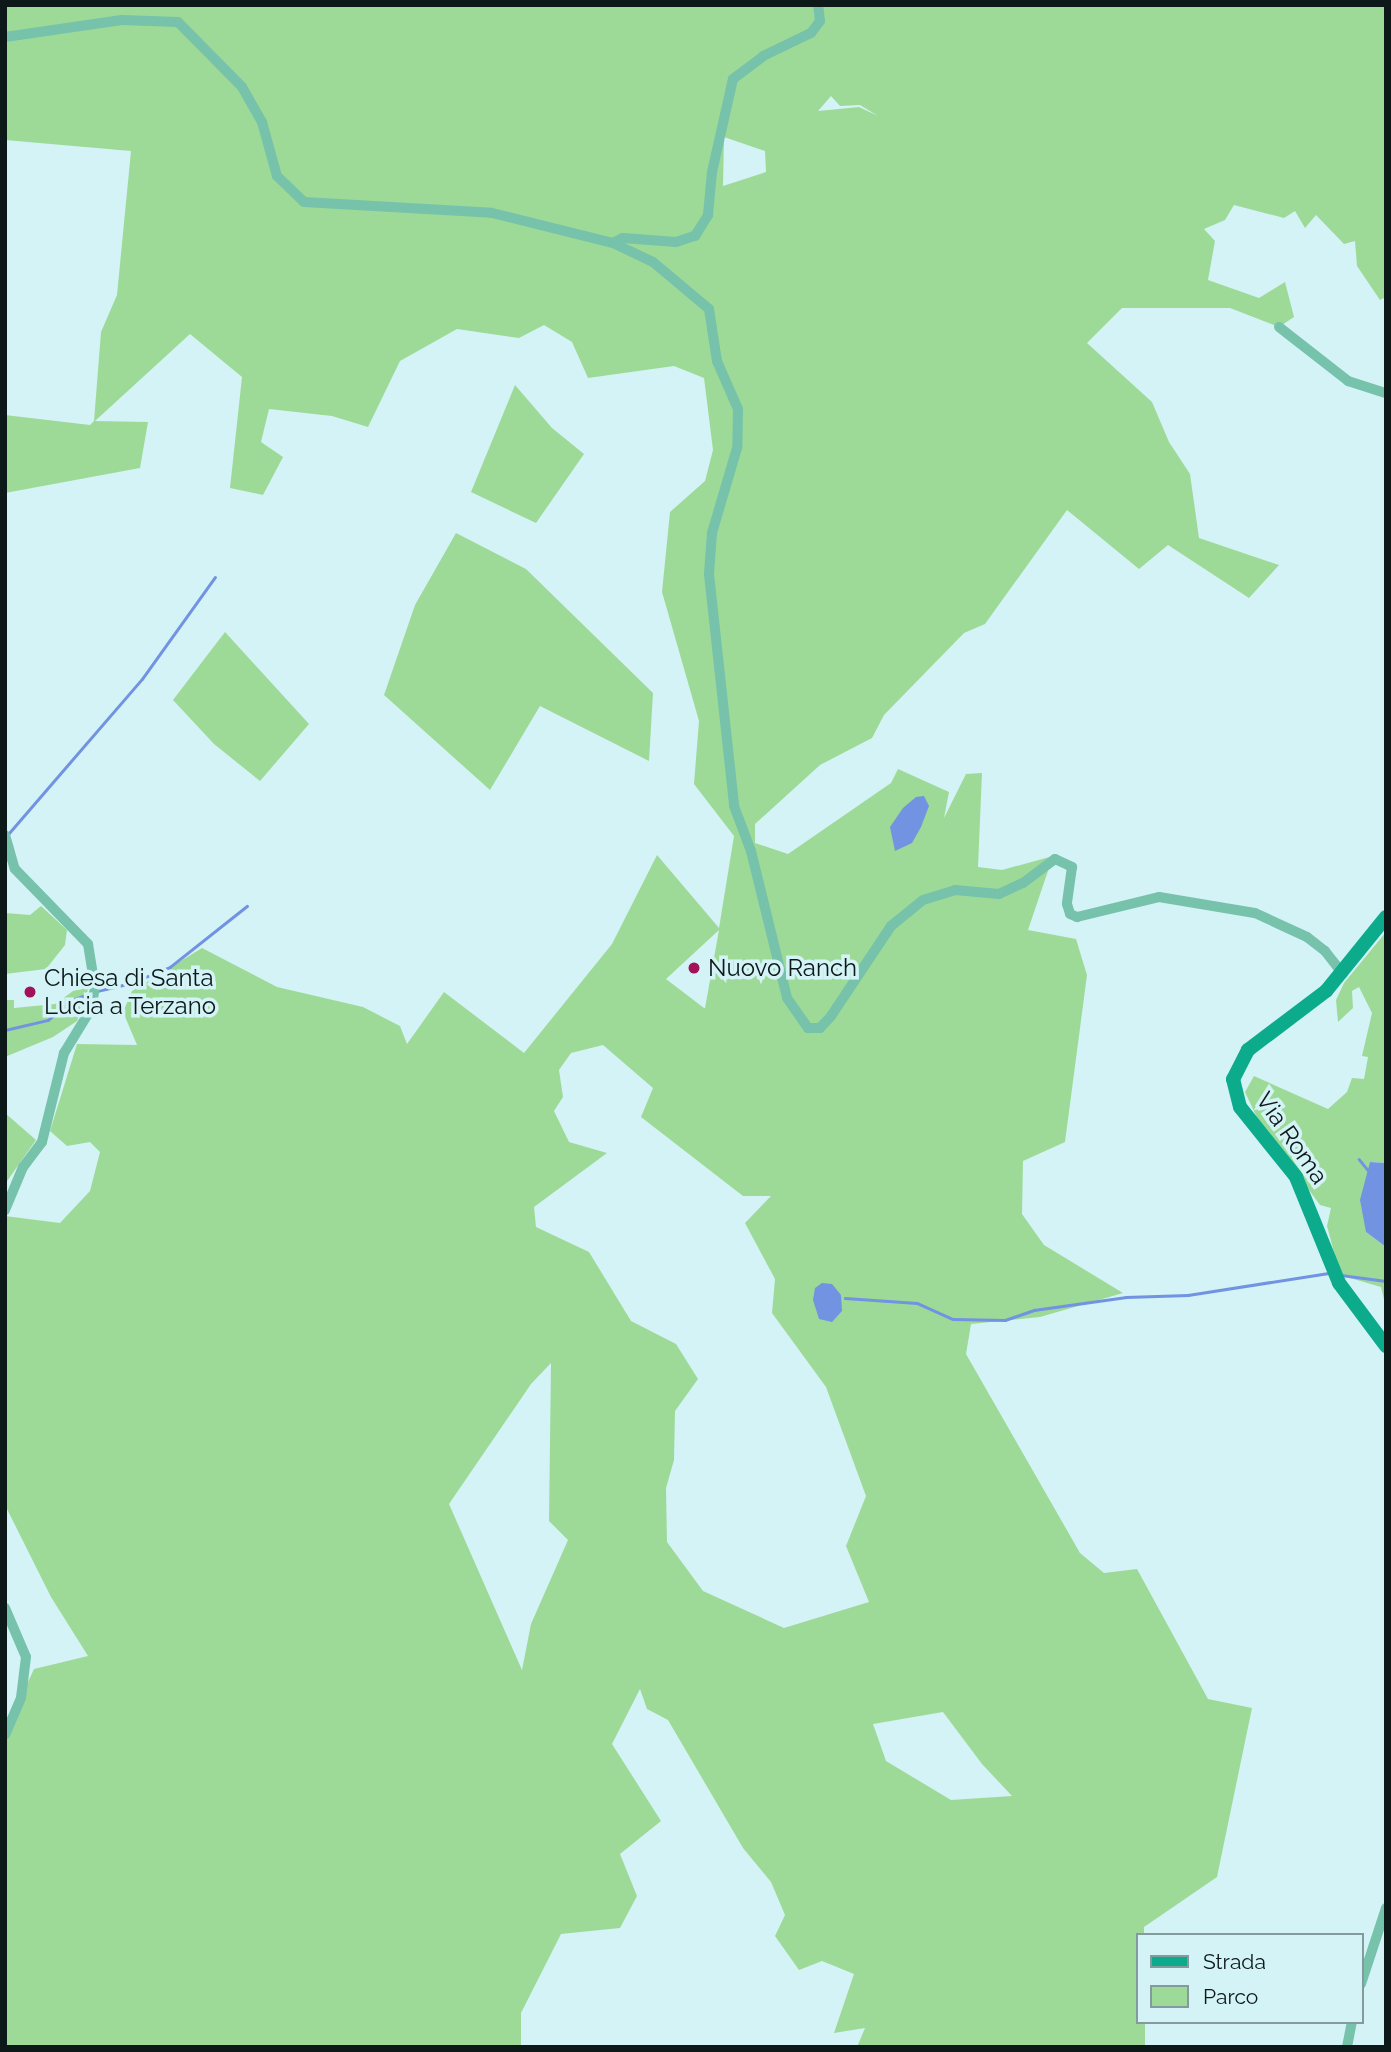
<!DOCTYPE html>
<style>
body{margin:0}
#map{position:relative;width:1391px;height:2052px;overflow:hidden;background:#d4f3f6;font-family:Raleway,sans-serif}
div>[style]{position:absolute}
.green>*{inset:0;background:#9dda97}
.water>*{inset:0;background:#7193e2}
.stream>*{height:2.5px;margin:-1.25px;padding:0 1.25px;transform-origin:1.25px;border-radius:1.25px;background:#7193e2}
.street>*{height:10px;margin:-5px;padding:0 5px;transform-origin:5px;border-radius:5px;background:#76c2ab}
.secondary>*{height:14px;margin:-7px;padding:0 7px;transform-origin:7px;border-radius:7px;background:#0bab8c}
.dots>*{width:19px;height:19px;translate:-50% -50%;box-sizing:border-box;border:4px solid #d4f3f6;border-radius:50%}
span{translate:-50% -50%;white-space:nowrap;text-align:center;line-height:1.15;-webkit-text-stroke:7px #d4f3f6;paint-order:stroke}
.poi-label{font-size:24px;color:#0d1819}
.left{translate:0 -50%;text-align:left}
.street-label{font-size:24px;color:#0d1819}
.frame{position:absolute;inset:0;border:7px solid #0d1819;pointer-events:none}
.legend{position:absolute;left:1136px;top:1933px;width:228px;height:91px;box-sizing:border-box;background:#d4f3f6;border:2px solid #849b9e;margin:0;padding:9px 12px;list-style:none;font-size:21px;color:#0d1819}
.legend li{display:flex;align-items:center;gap:14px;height:35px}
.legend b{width:35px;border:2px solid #849b9e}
</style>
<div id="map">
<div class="green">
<i style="clip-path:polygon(evenodd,5px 5px,1386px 5px,1386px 297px,1380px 300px,1357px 266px,1355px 241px,1344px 244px,1316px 215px,1305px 228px,1295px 211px,1284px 218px,1234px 205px,1225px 220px,1204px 229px,1215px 241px,1208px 280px,1259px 298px,1285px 282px,1294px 317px,1279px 327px,1230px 308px,1122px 308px,1087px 343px,1152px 402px,1169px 442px,1190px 474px,1199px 538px,1279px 565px,1249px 598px,1168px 545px,1139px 569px,1067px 510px,985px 624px,964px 633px,884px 715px,872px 738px,820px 765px,755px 824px,755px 843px,788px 854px,891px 783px,898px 769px,949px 792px,944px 818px,966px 774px,982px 773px,978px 867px,1002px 870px,1053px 856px,1028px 930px,1076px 939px,1087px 975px,1065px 1142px,1023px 1161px,1022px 1214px,1044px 1245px,1123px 1293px,1040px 1317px,971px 1324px,966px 1354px,1080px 1553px,1104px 1573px,1137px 1569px,1208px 1699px,1252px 1708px,1217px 1877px,1144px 1927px,1144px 1935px,1137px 1935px,1137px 2022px,1145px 2022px,1145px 2047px,857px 2047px,865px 2028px,834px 2033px,854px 1974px,822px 1961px,799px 1970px,775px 1936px,785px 1915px,771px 1882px,743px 1848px,668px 1720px,647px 1709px,640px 1689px,612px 1744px,661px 1821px,620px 1854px,637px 1896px,620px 1928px,561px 1934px,521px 2013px,521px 2047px,5px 2047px,5px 1732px,34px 1669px,88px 1656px,51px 1597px,5px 1505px,5px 1216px,60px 1223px,90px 1191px,100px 1152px,90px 1142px,67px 1146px,50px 1131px,77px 1044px,137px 1045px,123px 1012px,132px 991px,202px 948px,277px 987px,363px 1007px,400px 1026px,407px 1044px,444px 992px,524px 1053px,612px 944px,657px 855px,719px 928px,734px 836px,694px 784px,699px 721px,662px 592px,670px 512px,705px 481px,713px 450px,704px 378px,674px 366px,588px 378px,572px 342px,544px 325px,519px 338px,457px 329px,400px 361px,368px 427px,332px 416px,269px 409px,261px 442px,283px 457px,263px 495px,230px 488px,242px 377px,190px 334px,95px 421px,148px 422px,140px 468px,5px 493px,5px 415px,90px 425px,94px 421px,101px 332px,117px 295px,131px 151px,5px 140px,5px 5px,831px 96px,840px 106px,860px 105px,878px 116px,859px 107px,818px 111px,831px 96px,5px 5px,724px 137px,765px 151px,766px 172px,723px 186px,724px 137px,5px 5px,719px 930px,705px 1008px,704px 1008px,666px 979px,719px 930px,5px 5px,603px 1045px,653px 1088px,641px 1117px,743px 1196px,771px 1196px,745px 1223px,775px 1279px,772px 1313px,826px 1387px,866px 1496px,846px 1546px,869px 1602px,784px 1628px,703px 1591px,667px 1542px,666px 1488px,674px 1460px,675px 1411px,698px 1379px,676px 1344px,631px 1321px,589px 1252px,536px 1227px,534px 1207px,607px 1153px,569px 1142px,554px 1111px,563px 1097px,559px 1070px,571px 1053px,603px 1045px,5px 5px,551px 1363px,549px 1521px,568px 1540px,531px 1624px,522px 1670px,449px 1504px,531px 1384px,551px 1363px,5px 5px,943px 1712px,982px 1764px,1012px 1796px,951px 1800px,886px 1761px,873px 1724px,943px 1712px)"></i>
<i style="clip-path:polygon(515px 385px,552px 428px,584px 454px,536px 523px,471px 492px)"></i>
<i style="clip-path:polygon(456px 533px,526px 569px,653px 693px,649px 761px,540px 706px,490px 790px,384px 695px,415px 605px)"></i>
<i style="clip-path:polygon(225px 632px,309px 724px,260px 781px,214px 744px,173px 700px)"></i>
<i style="clip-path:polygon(41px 906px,67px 930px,65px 945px,46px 969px,5px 974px,5px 913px,30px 915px)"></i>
<i style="clip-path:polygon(1386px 932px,1386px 1163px,1370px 1162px,1366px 1232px,1386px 1247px,1386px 1308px,1381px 1287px,1340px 1275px,1327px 1226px,1331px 1208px,1320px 1205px,1259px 1122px,1245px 1092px,1254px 1076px,1328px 1109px,1347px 1092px,1352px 1078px,1364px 1079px,1368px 1057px,1362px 1056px,1372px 1013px,1359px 987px,1352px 991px,1353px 1008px,1338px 1022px,1336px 1000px,1344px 983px)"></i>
<i style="clip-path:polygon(89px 987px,77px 1021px,53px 1037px,5px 1057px,5px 1000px,14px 1000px,14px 1008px,55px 1004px,73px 991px)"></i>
<i style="clip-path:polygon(5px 1113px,36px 1140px,5px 1184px)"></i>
</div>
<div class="water">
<i style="clip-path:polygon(924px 796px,929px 806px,921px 827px,912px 843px,895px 851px,890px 827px,903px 808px,916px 797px)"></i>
<i style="clip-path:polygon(1370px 1162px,1386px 1163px,1386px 1247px,1366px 1232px,1360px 1200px)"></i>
<i style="clip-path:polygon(822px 1283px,832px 1284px,841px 1295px,842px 1311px,832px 1322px,819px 1319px,813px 1300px,815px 1288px)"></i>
</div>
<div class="stream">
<i style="left:9px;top:833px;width:203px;rotate:-49.2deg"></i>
<i style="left:142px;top:679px;width:125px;rotate:-54.4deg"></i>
<i style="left:97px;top:991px;width:35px;rotate:-13deg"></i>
<i style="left:131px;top:983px;width:42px;rotate:-22.3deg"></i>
<i style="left:170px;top:967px;width:98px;rotate:-38.4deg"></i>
<i style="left:5px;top:1030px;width:44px;rotate:-13.1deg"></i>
<i style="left:48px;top:1020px;width:31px;rotate:-40deg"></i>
<i style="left:72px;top:1000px;width:20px;rotate:-20deg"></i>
<i style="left:1359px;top:1159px;width:14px;rotate:51deg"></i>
<i style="left:1341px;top:1275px;width:45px;rotate:7.6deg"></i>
<i style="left:845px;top:1298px;width:72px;rotate:4deg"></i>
<i style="left:917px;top:1303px;width:39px;rotate:24deg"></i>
<i style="left:953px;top:1319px;width:52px;rotate:1.1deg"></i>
<i style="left:1005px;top:1320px;width:31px;rotate:-19deg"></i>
<i style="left:1034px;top:1310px;width:93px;rotate:-8deg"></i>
<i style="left:1126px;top:1297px;width:62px;rotate:-1.8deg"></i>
<i style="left:1188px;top:1295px;width:142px;rotate:-8.9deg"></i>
</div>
<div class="street">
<i style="left:5px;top:37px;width:118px;rotate:-8.3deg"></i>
<i style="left:122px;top:20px;width:56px;rotate:2deg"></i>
<i style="left:178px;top:22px;width:91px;rotate:45.4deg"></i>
<i style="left:242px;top:87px;width:40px;rotate:60.3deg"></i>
<i style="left:262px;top:122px;width:56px;rotate:74.5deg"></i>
<i style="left:277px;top:176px;width:37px;rotate:44deg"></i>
<i style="left:304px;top:202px;width:188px;rotate:3.3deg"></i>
<i style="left:492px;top:213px;width:125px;rotate:13.9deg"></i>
<i style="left:613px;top:243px;width:44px;rotate:25.4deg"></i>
<i style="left:653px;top:262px;width:73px;rotate:40deg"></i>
<i style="left:709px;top:309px;width:53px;rotate:81.3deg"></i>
<i style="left:717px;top:361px;width:52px;rotate:66.4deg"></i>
<i style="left:738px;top:409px;width:39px;rotate:91deg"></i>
<i style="left:737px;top:448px;width:89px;rotate:106.4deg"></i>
<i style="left:712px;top:533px;width:41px;rotate:94.2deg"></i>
<i style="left:709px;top:574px;width:233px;rotate:83.8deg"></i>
<i style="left:734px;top:806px;width:48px;rotate:69.3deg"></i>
<i style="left:751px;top:851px;width:151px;rotate:76.2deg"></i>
<i style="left:787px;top:998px;width:37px;rotate:55deg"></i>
<i style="left:808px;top:1028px;width:12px"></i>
<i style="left:820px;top:1028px;width:16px;rotate:-47deg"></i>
<i style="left:831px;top:1016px;width:108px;rotate:-56.3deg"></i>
<i style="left:891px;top:926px;width:41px;rotate:-39.1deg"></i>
<i style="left:923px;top:900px;width:34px;rotate:-17deg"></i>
<i style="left:955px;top:890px;width:44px;rotate:5.2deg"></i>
<i style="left:999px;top:894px;width:26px;rotate:-25deg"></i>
<i style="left:1023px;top:883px;width:40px;rotate:-37deg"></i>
<i style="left:1055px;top:859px;width:19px;rotate:25deg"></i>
<i style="left:1072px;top:867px;width:37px;rotate:98deg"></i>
<i style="left:1067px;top:904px;width:10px;rotate:73deg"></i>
<i style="left:1070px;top:914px;width:8px;rotate:23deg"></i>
<i style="left:1077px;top:917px;width:84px;rotate:-13.7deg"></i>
<i style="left:1159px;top:897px;width:97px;rotate:9.5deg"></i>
<i style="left:1255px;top:913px;width:57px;rotate:24.8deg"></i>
<i style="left:1307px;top:937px;width:23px;rotate:38deg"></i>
<i style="left:1325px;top:951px;width:29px;rotate:52deg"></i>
<i style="left:613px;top:243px;width:11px;rotate:-27deg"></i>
<i style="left:623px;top:238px;width:53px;rotate:4.3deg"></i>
<i style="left:676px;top:242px;width:20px;rotate:-18deg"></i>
<i style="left:695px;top:236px;width:25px;rotate:-58deg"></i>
<i style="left:708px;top:215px;width:43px;rotate:-84.7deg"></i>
<i style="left:712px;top:172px;width:95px;rotate:-77.3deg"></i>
<i style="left:733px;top:79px;width:38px;rotate:-37deg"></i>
<i style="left:763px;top:56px;width:53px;rotate:-25.6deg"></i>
<i style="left:811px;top:33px;width:15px;rotate:-53deg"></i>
<i style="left:820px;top:21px;width:16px;rotate:-97deg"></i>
<i style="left:1279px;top:327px;width:88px;rotate:38deg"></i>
<i style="left:1348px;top:381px;width:40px;rotate:18deg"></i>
<i style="left:5px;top:835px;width:35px;rotate:74deg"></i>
<i style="left:15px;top:869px;width:105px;rotate:45.8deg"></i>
<i style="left:88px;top:944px;width:44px;rotate:80.8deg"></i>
<i style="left:95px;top:987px;width:22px;rotate:100deg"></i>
<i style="left:91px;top:1009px;width:52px;rotate:121.5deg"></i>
<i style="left:64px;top:1053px;width:92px;rotate:103.9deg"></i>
<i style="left:42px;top:1142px;width:31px;rotate:127deg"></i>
<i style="left:23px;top:1167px;width:47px;rotate:112.7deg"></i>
<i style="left:5px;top:1608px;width:53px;rotate:66.8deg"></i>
<i style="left:26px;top:1657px;width:41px;rotate:97deg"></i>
<i style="left:21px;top:1698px;width:40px;rotate:113.4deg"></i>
<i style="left:1361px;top:1984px;width:80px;rotate:-71.8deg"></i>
<i style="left:1347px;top:2047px;width:25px;rotate:-79deg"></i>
</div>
<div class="secondary">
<i style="left:1386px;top:917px;width:95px;rotate:129deg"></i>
<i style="left:1326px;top:991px;width:98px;rotate:142.9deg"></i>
<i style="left:1248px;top:1050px;width:33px;rotate:117deg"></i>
<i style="left:1233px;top:1079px;width:29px;rotate:76deg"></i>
<i style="left:1240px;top:1107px;width:90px;rotate:51.3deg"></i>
<i style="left:1296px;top:1177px;width:114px;rotate:67.9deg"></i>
<i style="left:1339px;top:1283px;width:79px;rotate:53.3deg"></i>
</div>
<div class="dots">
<i style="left:694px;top:968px;background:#a11259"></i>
<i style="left:30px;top:992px;background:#a11259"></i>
</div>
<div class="poi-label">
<span class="left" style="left:708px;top:968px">Nuovo Ranch</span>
<span class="left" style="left:44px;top:992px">Chiesa di Santa<br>Lucia a Terzano</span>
</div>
<div class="street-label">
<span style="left:1292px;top:1138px;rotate:55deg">Via Roma</span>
</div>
<div class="frame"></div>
<ul class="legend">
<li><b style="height:9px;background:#0bab8c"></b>Strada</li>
<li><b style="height:19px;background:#9dda97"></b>Parco</li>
</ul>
</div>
